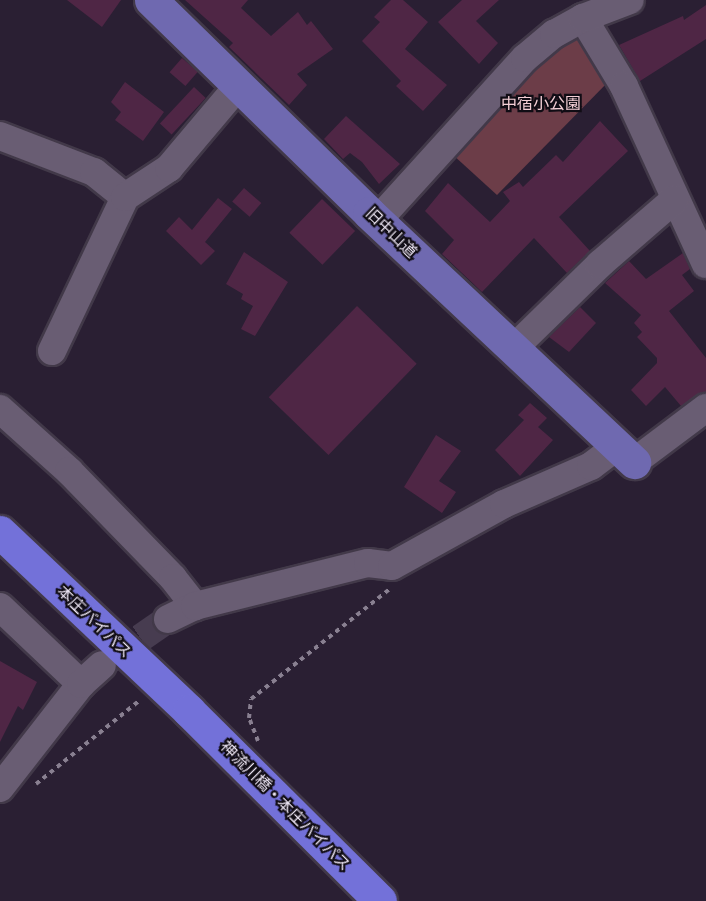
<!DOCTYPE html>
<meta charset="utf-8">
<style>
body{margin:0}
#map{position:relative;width:706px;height:901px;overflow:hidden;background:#2a1f33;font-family:"Varela Round","Noto Sans JP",sans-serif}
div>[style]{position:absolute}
.green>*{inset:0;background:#6c3d48}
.building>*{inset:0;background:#4f2645;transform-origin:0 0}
.minor-tunnel>*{height:28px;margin-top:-14px;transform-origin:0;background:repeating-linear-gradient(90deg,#473c50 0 28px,transparent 0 42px)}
.path>*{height:4px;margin-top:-2px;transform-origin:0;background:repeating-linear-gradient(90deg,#898091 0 4.5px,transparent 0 9px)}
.roads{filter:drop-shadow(2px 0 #423949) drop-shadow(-2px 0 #423949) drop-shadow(0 2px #423949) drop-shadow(0 -2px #423949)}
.minor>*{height:28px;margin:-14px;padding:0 14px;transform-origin:14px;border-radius:14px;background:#695d73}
.major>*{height:33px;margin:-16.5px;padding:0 16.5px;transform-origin:16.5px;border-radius:16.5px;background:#6f69b0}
.highway>*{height:33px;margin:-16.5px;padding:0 16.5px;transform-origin:16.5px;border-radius:16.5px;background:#7371d9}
span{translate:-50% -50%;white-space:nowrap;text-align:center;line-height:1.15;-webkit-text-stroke:4.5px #100c14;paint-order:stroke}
.park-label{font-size:16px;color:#f3ced5}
.street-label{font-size:16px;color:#eae3f1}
</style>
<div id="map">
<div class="green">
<i style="clip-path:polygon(585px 34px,611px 79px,497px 195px,452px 154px,552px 46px)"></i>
</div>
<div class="building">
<i style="clip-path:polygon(67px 0,121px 0,102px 27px)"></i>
<i style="clip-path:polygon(185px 0,248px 0,241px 8px,271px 36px,298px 12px,307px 25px,311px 21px,333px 49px,297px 74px,307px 85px,289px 105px,229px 47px,233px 43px)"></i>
<i style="clip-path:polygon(391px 0,403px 0,428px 22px,405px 49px,447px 85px,423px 111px,396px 86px,401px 81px,362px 41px,380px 22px,374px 17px)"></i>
<i style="clip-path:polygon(462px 0,499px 0,476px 21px,498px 43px,479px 64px,438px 22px)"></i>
<i style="clip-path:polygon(706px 5px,706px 39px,640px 81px,619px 45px,683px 16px,684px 20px)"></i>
<i style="left:182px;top:58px;width:21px;height:19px;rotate:41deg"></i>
<i style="clip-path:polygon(125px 82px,164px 112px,143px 141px,115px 120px,121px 112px,111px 102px)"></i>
<i style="left:194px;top:87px;width:16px;height:50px;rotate:43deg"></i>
<i style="clip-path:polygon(346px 116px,400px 164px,379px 184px,362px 162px,350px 153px,343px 159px,324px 139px)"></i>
<i style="clip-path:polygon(600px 121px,628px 151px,559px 217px,590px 251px,567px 273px,534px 238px,482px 292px,442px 254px,454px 240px,425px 211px,448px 183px,490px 222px,510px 201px,503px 192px,519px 182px,523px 187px,556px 155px,563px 162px)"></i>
<i style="left:244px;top:188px;width:23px;height:18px;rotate:41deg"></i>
<i style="clip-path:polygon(218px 198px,232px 209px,205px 242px,215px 251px,201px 265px,166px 231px,179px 217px,192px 230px)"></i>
<i style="left:322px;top:199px;width:46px;height:47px;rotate:44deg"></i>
<i style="clip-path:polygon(244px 252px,288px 282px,255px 336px,241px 329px,253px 306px,241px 299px,243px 294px,226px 284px)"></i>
<i style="clip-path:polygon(683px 253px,690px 269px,682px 275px,694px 291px,669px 311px,706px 358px,706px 392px,681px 406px,665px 387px,646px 406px,631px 390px,657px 363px,657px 358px,637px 337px,642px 332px,634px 323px,641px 315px,605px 283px,629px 261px,646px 279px)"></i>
<i style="left:357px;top:306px;width:83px;height:127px;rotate:44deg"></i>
<i style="clip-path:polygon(580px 307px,596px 323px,569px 352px,549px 337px)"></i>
<i style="clip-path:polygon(530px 403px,547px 418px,538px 427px,553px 440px,520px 476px,495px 450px,524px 420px,518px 415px)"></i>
<i style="clip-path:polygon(436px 435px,461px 451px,439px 481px,456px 492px,442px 513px,404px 487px)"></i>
<i style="clip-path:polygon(0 661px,37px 682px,23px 710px,18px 706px,0 742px)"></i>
</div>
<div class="minor-tunnel">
<i style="left:106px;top:662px;width:75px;rotate:-34.7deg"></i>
</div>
<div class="path">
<i style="left:258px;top:741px;width:25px;rotate:-111deg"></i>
<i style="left:249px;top:718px;width:19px;rotate:-84deg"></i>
<i style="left:251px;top:699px;width:177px;rotate:-38.4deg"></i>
<i style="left:36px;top:784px;width:134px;rotate:-38.9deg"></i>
</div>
<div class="roads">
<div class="minor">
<i style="left:583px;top:18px;width:79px;rotate:58.9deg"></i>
<i style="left:624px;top:86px;width:196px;rotate:65.3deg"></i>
<i style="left:0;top:136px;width:101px;rotate:21deg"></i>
<i style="left:94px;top:172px;width:40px;rotate:39deg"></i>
<i style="left:377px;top:221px;width:220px;rotate:-47.8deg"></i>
<i style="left:525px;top:58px;width:38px;rotate:-40deg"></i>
<i style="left:554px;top:34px;width:33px;rotate:-29deg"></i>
<i style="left:583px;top:18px;width:50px;rotate:-21deg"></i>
<i style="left:513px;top:349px;width:122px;rotate:-44.3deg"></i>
<i style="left:600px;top:264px;width:99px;rotate:-40.9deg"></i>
<i style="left:52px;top:351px;width:170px;rotate:-64.6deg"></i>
<i style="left:125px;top:197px;width:53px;rotate:-33.4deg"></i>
<i style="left:169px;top:168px;width:107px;rotate:-49.9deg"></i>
<i style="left:0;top:409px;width:93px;rotate:41.9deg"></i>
<i style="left:69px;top:471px;width:149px;rotate:45.8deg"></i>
<i style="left:173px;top:578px;width:36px;rotate:52deg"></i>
<i style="left:634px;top:462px;width:90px;rotate:-36.9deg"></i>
<i style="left:0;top:607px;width:112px;rotate:43.5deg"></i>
<i style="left:168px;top:619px;width:30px;rotate:-26deg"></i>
<i style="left:195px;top:606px;width:178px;rotate:-14deg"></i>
<i style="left:368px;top:563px;width:24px;rotate:7deg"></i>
<i style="left:392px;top:566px;width:128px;rotate:-29deg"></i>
<i style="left:504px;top:504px;width:95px;rotate:-23.6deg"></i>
<i style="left:591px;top:466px;width:34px;rotate:-37deg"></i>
<i style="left:0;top:788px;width:132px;rotate:-52.1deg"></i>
<i style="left:81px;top:684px;width:28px;rotate:-42deg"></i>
</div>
<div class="major">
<i style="left:151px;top:0;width:305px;rotate:44.3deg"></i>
<i style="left:369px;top:213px;width:364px;rotate:43.2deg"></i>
</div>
<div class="highway">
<i style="left:0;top:532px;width:260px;rotate:43.4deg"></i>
<i style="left:189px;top:711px;width:269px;rotate:44.8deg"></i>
</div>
</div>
<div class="park-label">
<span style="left:541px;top:104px">中宿小公園</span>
</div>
<div class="street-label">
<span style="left:391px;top:233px;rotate:44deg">旧中山道</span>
<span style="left:94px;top:622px;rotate:44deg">本庄バイパス</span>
<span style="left:285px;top:806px;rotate:45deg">神流川橋・本庄バイパス</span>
</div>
</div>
